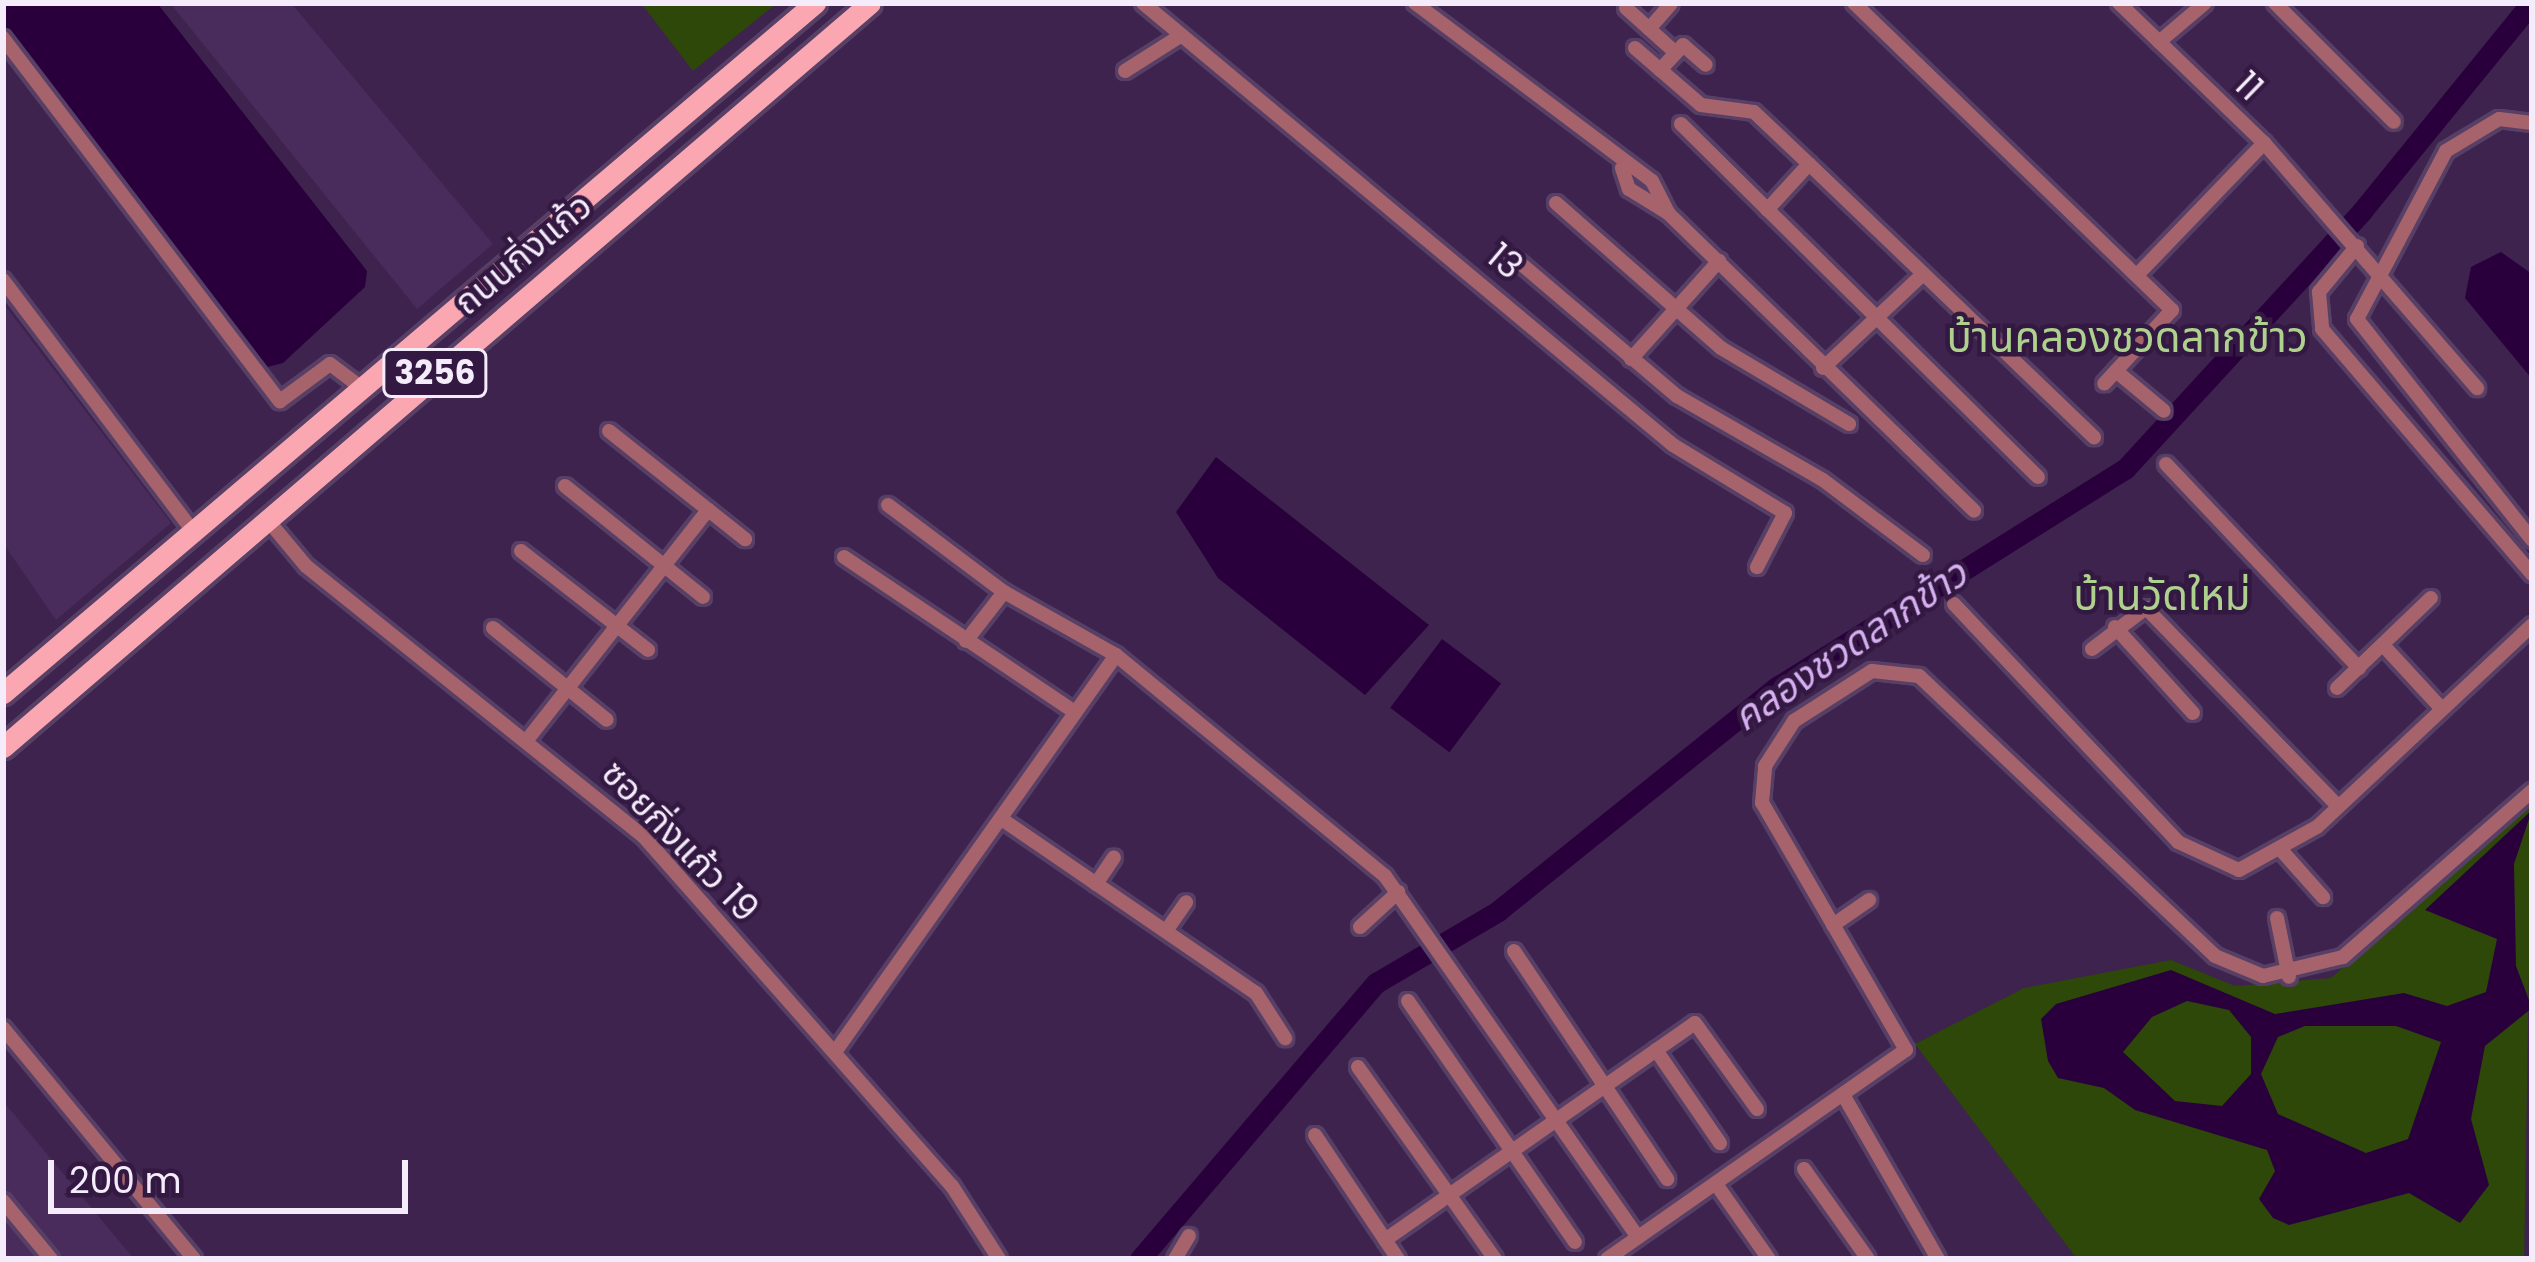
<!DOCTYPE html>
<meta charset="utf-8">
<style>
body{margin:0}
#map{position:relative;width:2535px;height:1262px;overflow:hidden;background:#3d234d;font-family:Poppins,"Noto Sans Thai",sans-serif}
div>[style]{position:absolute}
.built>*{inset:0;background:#492c5b}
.green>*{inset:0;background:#2d4809}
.water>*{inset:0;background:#29003c;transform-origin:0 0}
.river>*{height:21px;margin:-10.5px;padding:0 10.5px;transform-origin:10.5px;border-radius:10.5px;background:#29003c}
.roads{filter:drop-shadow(3px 0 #573f65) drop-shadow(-3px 0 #573f65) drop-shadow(0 3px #573f65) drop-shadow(0 -3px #573f65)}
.street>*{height:14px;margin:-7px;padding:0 7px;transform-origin:7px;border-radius:7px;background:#a6636c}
.primary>*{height:21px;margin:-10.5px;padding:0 10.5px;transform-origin:10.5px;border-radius:10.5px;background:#fba7b2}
span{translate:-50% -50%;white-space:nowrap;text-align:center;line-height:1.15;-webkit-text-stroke:9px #331942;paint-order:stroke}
.shield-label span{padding:3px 9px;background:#331942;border:3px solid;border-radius:9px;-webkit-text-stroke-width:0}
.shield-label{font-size:33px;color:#f4ebfb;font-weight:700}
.street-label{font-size:36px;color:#f4ebfb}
.water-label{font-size:39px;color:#d6aff0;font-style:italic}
.quarter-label{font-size:42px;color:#aed28e}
.frame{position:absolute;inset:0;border:6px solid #f4ebfb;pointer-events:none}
.scale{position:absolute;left:48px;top:1160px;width:360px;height:54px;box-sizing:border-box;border:6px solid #f4ebfb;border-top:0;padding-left:15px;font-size:36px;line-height:42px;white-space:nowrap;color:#f4ebfb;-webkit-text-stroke:9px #331942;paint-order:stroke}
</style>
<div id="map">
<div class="built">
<i style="clip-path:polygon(170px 3px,291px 3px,493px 244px,417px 309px)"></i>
<i style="clip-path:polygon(3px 303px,171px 523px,56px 620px,3px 543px)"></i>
<i style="clip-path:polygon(3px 1101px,134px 1259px,3px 1259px)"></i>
</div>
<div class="green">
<i style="clip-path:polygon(641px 3px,777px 3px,693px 71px)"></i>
<i style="clip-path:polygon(2532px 800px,2524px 1259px,2077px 1259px,1915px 1044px,2024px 988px,2171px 960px,2235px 986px,2331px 978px)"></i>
</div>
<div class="water">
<i style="clip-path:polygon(3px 3px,157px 3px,367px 271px,365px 287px,283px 363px,259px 369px,3px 25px)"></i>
<i style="clip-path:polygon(2501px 252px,2532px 274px,2532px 379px,2465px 298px,2471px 267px)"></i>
<i style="clip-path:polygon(1216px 457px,1429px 625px,1365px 695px,1218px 578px,1176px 512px)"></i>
<i style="left:1442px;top:639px;width:74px;height:86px;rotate:37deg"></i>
<i style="clip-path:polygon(evenodd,2532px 810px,2514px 864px,2516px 966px,2532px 1008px,2485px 1046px,2471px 1119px,2489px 1185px,2460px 1223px,2409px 1193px,2289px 1225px,2273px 1218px,2259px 1199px,2275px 1171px,2267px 1150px,2135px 1110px,2104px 1088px,2058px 1078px,2048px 1061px,2041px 1019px,2056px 1004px,2171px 970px,2275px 1014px,2404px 993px,2447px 1006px,2486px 992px,2497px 939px,2425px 910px,2532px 810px,2187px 1001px,2229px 1010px,2251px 1037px,2251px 1074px,2222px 1106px,2175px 1101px,2123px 1052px,2152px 1017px,2187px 1001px,2532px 810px,2305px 1026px,2396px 1026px,2441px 1042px,2408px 1139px,2366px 1153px,2278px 1114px,2261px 1074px,2278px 1037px,2305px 1026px)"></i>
</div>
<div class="river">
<i style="left:1140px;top:1259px;width:363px;rotate:-49.5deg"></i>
<i style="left:1376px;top:983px;width:142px;rotate:-30.5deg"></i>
<i style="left:1498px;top:911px;width:358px;rotate:-38.8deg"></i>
<i style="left:1777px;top:687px;width:411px;rotate:-32.1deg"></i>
<i style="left:2125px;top:469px;width:350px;rotate:-47.4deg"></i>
<i style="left:2362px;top:211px;width:268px;rotate:-50.9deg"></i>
</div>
<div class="roads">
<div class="street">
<i style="left:1143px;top:3px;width:690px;rotate:39.83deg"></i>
<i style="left:1673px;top:445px;width:131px;rotate:31.3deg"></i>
<i style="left:1785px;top:513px;width:61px;rotate:117.4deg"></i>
<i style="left:1415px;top:3px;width:296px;rotate:36.9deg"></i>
<i style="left:1652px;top:181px;width:36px;rotate:63deg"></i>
<i style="left:1854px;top:3px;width:442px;rotate:44deg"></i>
<i style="left:2172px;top:310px;width:100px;rotate:132.6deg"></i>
<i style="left:2119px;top:3px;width:202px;rotate:44deg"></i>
<i style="left:2264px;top:143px;width:325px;rotate:49deg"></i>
<i style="left:2275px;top:3px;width:168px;rotate:45deg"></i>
<i style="left:1626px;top:8px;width:67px;rotate:42deg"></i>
<i style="left:1649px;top:29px;width:33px;rotate:-49deg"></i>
<i style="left:3px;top:38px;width:457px;rotate:52.7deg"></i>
<i style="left:280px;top:401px;width:62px;rotate:-36.5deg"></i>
<i style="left:330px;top:364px;width:40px;rotate:37deg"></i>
<i style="left:2159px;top:42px;width:60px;rotate:-40.3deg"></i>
<i style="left:1635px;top:48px;width:87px;rotate:40.8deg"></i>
<i style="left:1701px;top:105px;width:53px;rotate:7.5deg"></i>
<i style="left:1754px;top:112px;width:76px;rotate:43.4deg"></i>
<i style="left:1809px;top:164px;width:62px;rotate:132.4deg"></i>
<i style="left:1660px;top:70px;width:34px;rotate:-47deg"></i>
<i style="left:1683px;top:45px;width:30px;rotate:41deg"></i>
<i style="left:1125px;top:71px;width:62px;rotate:-32.4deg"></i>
<i style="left:2532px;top:123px;width:33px;rotate:-173deg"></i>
<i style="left:2499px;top:119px;width:62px;rotate:148.9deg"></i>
<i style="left:2446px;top:151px;width:190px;rotate:117.9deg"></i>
<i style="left:2357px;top:319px;width:282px;rotate:51.6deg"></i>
<i style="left:1681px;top:124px;width:502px;rotate:44.68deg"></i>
<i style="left:1809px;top:164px;width:395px;rotate:43.8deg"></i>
<i style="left:1622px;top:168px;width:22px;rotate:72deg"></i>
<i style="left:1629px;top:189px;width:46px;rotate:31.6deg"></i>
<i style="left:1668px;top:213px;width:427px;rotate:44.2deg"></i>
<i style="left:1556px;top:203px;width:220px;rotate:41.3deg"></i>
<i style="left:1721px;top:348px;width:149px;rotate:30.7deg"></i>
<i style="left:2357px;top:246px;width:60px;rotate:129.6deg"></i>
<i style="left:2319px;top:292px;width:37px;rotate:85deg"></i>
<i style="left:2322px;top:329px;width:323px;rotate:49.4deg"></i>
<i style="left:1513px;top:257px;width:215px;rotate:40.3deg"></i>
<i style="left:1677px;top:396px;width:168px;rotate:29.9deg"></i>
<i style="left:1823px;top:480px;width:125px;rotate:36.9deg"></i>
<i style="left:2137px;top:275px;width:183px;rotate:-46.1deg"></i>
<i style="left:3px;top:280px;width:312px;rotate:52.9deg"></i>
<i style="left:1631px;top:359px;width:132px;rotate:-48.1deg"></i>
<i style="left:1823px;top:368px;width:136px;rotate:-43.2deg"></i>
<i style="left:2116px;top:371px;width:62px;rotate:39.8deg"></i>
<i style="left:609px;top:431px;width:174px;rotate:38.5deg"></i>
<i style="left:2166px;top:464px;width:281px;rotate:46.6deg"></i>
<i style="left:565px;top:486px;width:177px;rotate:38.8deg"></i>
<i style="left:888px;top:505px;width:145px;rotate:36.9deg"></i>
<i style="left:1004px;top:592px;width:129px;rotate:29.4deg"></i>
<i style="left:1116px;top:655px;width:348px;rotate:39.4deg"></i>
<i style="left:1385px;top:876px;width:441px;rotate:55deg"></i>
<i style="left:266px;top:518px;width:62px;rotate:50.2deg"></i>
<i style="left:306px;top:566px;width:435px;rotate:38.7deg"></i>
<i style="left:645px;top:838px;width:464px;rotate:48.6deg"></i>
<i style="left:952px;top:1186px;width:87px;rotate:57.2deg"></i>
<i style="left:521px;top:551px;width:161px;rotate:37.9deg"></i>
<i style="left:844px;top:557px;width:271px;rotate:33.9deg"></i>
<i style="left:1954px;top:604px;width:327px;rotate:46.7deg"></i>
<i style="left:2178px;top:842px;width:67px;rotate:24.7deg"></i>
<i style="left:2239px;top:870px;width:89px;rotate:-28.9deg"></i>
<i style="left:2317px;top:827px;width:295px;rotate:-43.2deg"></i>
<i style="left:2115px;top:627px;width:116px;rotate:47.8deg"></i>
<i style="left:493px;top:628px;width:146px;rotate:38.9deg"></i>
<i style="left:966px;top:641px;width:62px;rotate:-52.2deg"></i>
<i style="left:2383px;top:645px;width:83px;rotate:47.4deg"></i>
<i style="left:2092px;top:649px;width:68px;rotate:-37.2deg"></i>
<i style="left:2146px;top:608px;width:272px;rotate:45.9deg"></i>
<i style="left:2337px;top:688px;width:130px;rotate:-43.8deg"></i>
<i style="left:527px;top:740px;width:293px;rotate:-51.8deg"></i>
<i style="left:1003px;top:820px;width:306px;rotate:34.4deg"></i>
<i style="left:1256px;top:993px;width:54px;rotate:57.2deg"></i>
<i style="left:2282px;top:851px;width:62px;rotate:48.3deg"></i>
<i style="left:1096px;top:884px;width:32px;rotate:-56deg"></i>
<i style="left:2277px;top:918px;width:60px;rotate:78.5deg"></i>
<i style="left:1833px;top:925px;width:44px;rotate:-34.8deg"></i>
<i style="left:1360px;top:927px;width:52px;rotate:-42.6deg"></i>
<i style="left:1166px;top:931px;width:35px;rotate:-55deg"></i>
<i style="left:1514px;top:951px;width:275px;rotate:56.1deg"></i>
<i style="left:1408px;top:1001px;width:293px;rotate:55.3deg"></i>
<i style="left:3px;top:1028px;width:300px;rotate:50.4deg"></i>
<i style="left:1656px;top:1050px;width:113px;rotate:55.5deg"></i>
<i style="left:835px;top:1052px;width:486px;rotate:-54.7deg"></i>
<i style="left:1358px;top:1067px;width:236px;rotate:54.5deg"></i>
<i style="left:1845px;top:1098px;width:186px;rotate:60deg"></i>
<i style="left:1315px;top:1135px;width:149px;rotate:56.2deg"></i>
<i style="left:1804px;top:1169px;width:110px;rotate:54.6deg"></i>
<i style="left:1716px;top:1184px;width:92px;rotate:54.8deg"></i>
<i style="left:3px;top:1201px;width:75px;rotate:50.4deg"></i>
<i style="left:1385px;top:1240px;width:378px;rotate:-35deg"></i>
<i style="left:1695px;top:1023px;width:106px;rotate:54.2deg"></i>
<i style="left:1175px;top:1259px;width:27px;rotate:-59deg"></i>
<i style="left:1607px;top:1259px;width:365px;rotate:-35deg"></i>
<i style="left:1906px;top:1050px;width:286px;rotate:-120.2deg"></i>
<i style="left:1762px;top:803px;width:37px;rotate:-85deg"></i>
<i style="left:1765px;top:766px;width:54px;rotate:-57.2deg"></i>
<i style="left:1794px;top:721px;width:93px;rotate:-32.7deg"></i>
<i style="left:1872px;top:671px;width:47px;rotate:6.1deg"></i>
<i style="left:1919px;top:676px;width:407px;rotate:43.4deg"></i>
<i style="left:2215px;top:956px;width:52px;rotate:22.6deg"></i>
<i style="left:2263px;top:976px;width:82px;rotate:-13.4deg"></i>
<i style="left:2343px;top:957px;width:252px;rotate:-41.3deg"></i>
</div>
<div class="primary">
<i style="left:3px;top:693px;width:1066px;rotate:-40.36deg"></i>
<i style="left:3px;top:747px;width:1142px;rotate:-40.63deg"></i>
</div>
</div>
<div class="shield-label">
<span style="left:435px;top:373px">3256</span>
</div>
<div class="street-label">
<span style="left:2249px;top:86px;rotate:44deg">11</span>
<span style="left:523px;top:254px;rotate:-40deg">ถนนกิ่งแก้ว</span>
<span style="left:1505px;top:261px;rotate:40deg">13</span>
<span style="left:680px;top:841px;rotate:46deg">ซอยกิ่งแก้ว 19</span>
</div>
<div class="water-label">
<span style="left:1850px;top:646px;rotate:-34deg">คลองชวดลากข้าว</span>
</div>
<div class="quarter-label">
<span style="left:2127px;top:338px">บ้านคลองชวดลากข้าว</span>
<span style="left:2162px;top:596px">บ้านวัดใหม่</span>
</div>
<div class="frame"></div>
<div class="scale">200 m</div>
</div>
